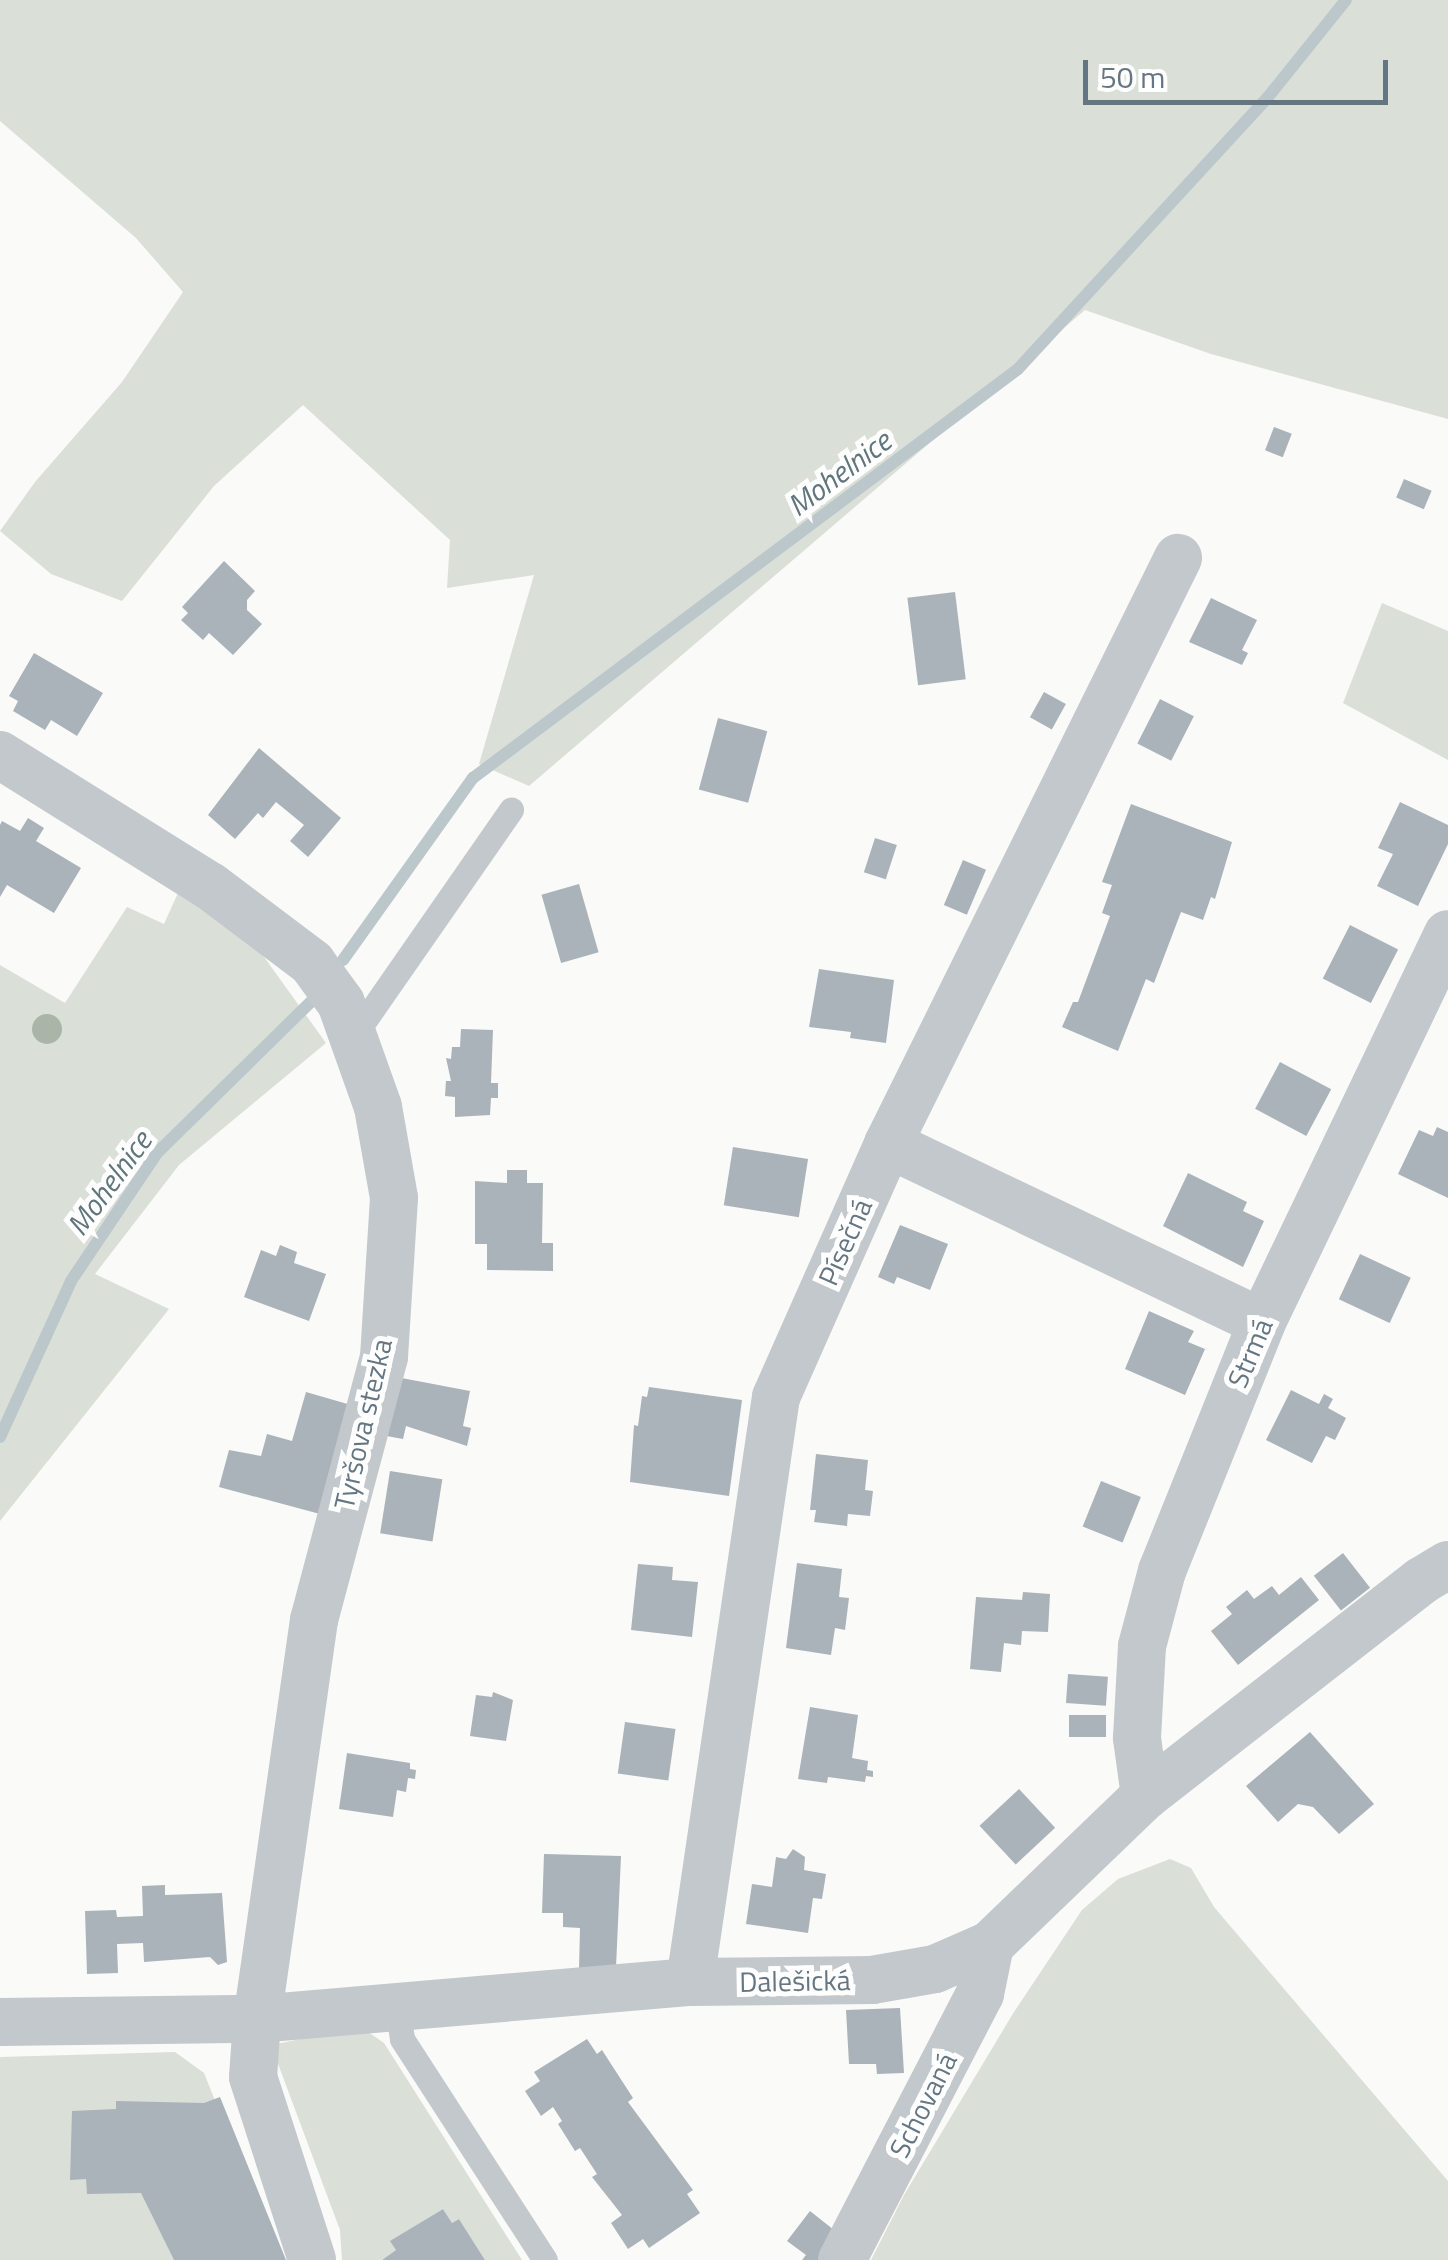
<!DOCTYPE html>
<meta charset="utf-8">
<style>
body{margin:0}
#map{position:relative;width:1448px;height:2260px;overflow:hidden;background:#fafaf8;font-family:"Titillium Web",sans-serif}
div>[style]{position:absolute}
.green>*{inset:0;background:#dadfd7}
.stream>*{height:12px;margin:-6px;padding:0 6px;transform-origin:6px;border-radius:6px;background:#bbc7cb}
.building>*{inset:0;background:#aab3b9;transform-origin:0 0}
.service>*{height:25px;margin:-12.5px;padding:0 12.5px;transform-origin:12.5px;border-radius:12.5px;background:#c3c8cc}
.minor>*{height:48px;margin:-24px;padding:0 24px;transform-origin:24px;border-radius:24px;background:#c3c8cc}
.trees>*{width:30px;height:30px;margin:-15px;border-radius:50%;background:#aab4a7}
span{translate:-50% -50%;white-space:nowrap;text-align:center;line-height:1.15;-webkit-text-stroke:10px #fff;paint-order:stroke}
.street-label{font-size:28px;color:#657683}
.water-label{font-size:30px;color:#60757c;font-style:italic}
.scale{position:absolute;left:1083px;top:60px;width:305px;height:45px;box-sizing:border-box;border:5px solid #657683;border-top:0;padding-left:12px;font-size:30px;line-height:35px;white-space:nowrap;color:#657683;-webkit-text-stroke:8px #fff;paint-order:stroke}
</style>
<div id="map">
<div class="green">
<i style="clip-path:polygon(0 0,1448px 0,1448px 419px,1211px 354px,1085px 310px,529px 786px,479px 764px,534px 575px,447px 588px,450px 540px,303px 405px,214px 486px,122px 601px,51px 574px,0 531px,35px 482px,122px 382px,183px 292px,136px 238px,0 121px)"></i>
<i style="clip-path:polygon(1382px 603px,1448px 631px,1448px 760px,1343px 703px)"></i>
<i style="clip-path:polygon(182px 884px,246px 932px,326px 1043px,179px 1165px,95px 1274px,169px 1309px,0 1521px,0 965px,65px 1003px,127px 907px,164px 924px)"></i>
<i style="clip-path:polygon(1170px 1859px,1191px 1868px,1214px 1907px,1448px 2181px,1448px 2260px,871px 2260px,904px 2195px,1014px 2012px,1082px 1910px,1118px 1879px)"></i>
<i style="clip-path:polygon(361px 2027px,384px 2043px,522px 2260px,485px 2260px,459px 2219px,452px 2223px,443px 2209px,391px 2241px,396px 2250px,382px 2260px,342px 2260px,340px 2230px,271px 2045px)"></i>
<i style="clip-path:polygon(175px 2052px,204px 2073px,279px 2260px,0 2260px,0 2057px)"></i>
</div>
<div class="stream">
<i style="left:343px;top:960px;width:224px;rotate:-54.5deg"></i>
<i style="left:473px;top:778px;width:681px;rotate:-36.89deg"></i>
<i style="left:1018px;top:369px;width:369px;rotate:-47.4deg"></i>
<i style="left:1268px;top:97px;width:124px;rotate:-51.2deg"></i>
<i style="left:0;top:1437px;width:171px;rotate:-65.5deg"></i>
<i style="left:71px;top:1281px;width:154px;rotate:-56.1deg"></i>
<i style="left:157px;top:1153px;width:221px;rotate:-44.5deg"></i>
</div>
<div class="building">
<i style="left:1274px;top:427px;width:19px;height:25px;rotate:21deg"></i>
<i style="left:1404px;top:479px;width:30px;height:20px;rotate:23deg"></i>
<i style="clip-path:polygon(224px 561px,255px 591px,247px 600px,247px 610px,262px 624px,233px 655px,209px 633px,203px 640px,181px 620px,188px 613px,182px 607px)"></i>
<i style="left:955px;top:592px;width:88px;height:48px;rotate:83deg"></i>
<i style="clip-path:polygon(1211px 598px,1257px 620px,1242px 650px,1248px 653px,1242px 665px,1189px 642px)"></i>
<i style="clip-path:polygon(34px 653px,103px 693px,77px 736px,51px 720px,45px 730px,13px 711px,18px 701px,9px 696px)"></i>
<i style="left:1044px;top:692px;width:25px;height:29px;rotate:29deg"></i>
<i style="left:1160px;top:699px;width:38px;height:50px;rotate:27deg"></i>
<i style="left:718px;top:718px;width:51px;height:74px;rotate:15deg"></i>
<i style="clip-path:polygon(259px 748px,341px 818px,308px 857px,290px 841px,304px 825px,276px 802px,263px 818px,258px 813px,235px 839px,208px 815px)"></i>
<i style="clip-path:polygon(1400px 802px,1448px 825px,1448px 844px,1418px 906px,1377px 886px,1393px 854px,1378px 848px)"></i>
<i style="clip-path:polygon(1131px 804px,1232px 842px,1215px 899px,1211px 897px,1203px 920px,1181px 912px,1154px 983px,1146px 979px,1118px 1051px,1062px 1027px,1073px 1002px,1078px 1002px,1110px 916px,1102px 913px,1112px 885px,1102px 882px)"></i>
<i style="clip-path:polygon(28px 818px,44px 828px,36px 841px,81px 868px,54px 913px,7px 885px,0 897px,0 825px,2px 821px,20px 831px)"></i>
<i style="left:875px;top:838px;width:23px;height:36px;rotate:18deg"></i>
<i style="left:963px;top:860px;width:25px;height:49px;rotate:23deg"></i>
<i style="left:579px;top:884px;width:71px;height:39px;rotate:74deg"></i>
<i style="left:1350px;top:925px;width:54px;height:60px;rotate:27deg"></i>
<i style="clip-path:polygon(819px 969px,894px 980px,886px 1043px,850px 1038px,851px 1032px,809px 1027px)"></i>
<i style="clip-path:polygon(461px 1029px,493px 1030px,491px 1083px,498px 1083px,498px 1098px,491px 1098px,490px 1115px,455px 1117px,455px 1097px,445px 1096px,446px 1081px,451px 1081px,446px 1058px,451px 1059px,452px 1047px,460px 1047px)"></i>
<i style="left:1280px;top:1062px;width:58px;height:53px;rotate:28deg"></i>
<i style="clip-path:polygon(1437px 1127px,1448px 1132px,1448px 1198px,1398px 1174px,1419px 1130px,1433px 1136px)"></i>
<i style="left:733px;top:1147px;width:76px;height:59px;rotate:9deg"></i>
<i style="clip-path:polygon(507px 1170px,527px 1170px,527px 1183px,543px 1183px,542px 1243px,553px 1243px,553px 1271px,487px 1270px,487px 1244px,475px 1244px,475px 1181px,507px 1183px)"></i>
<i style="clip-path:polygon(1188px 1173px,1247px 1202px,1243px 1211px,1264px 1221px,1243px 1267px,1163px 1226px)"></i>
<i style="clip-path:polygon(900px 1225px,948px 1244px,930px 1290px,897px 1277px,894px 1284px,878px 1277px)"></i>
<i style="clip-path:polygon(280px 1245px,297px 1252px,294px 1263px,326px 1274px,309px 1321px,244px 1297px,261px 1250px,276px 1256px)"></i>
<i style="left:1360px;top:1254px;width:56px;height:50px;rotate:25deg"></i>
<i style="clip-path:polygon(1149px 1311px,1194px 1331px,1188px 1342px,1205px 1349px,1185px 1395px,1125px 1369px)"></i>
<i style="clip-path:polygon(391px 1376px,470px 1391px,463px 1426px,471px 1428px,467px 1446px,406px 1426px,403px 1439px,381px 1435px)"></i>
<i style="clip-path:polygon(649px 1387px,742px 1400px,729px 1496px,630px 1482px,634px 1425px,638px 1426px,642px 1396px,647px 1397px)"></i>
<i style="clip-path:polygon(1291px 1390px,1319px 1404px,1324px 1394px,1333px 1399px,1328px 1408px,1346px 1418px,1335px 1440px,1326px 1436px,1312px 1463px,1266px 1440px)"></i>
<i style="clip-path:polygon(306px 1392px,351px 1405px,320px 1514px,219px 1487px,229px 1450px,261px 1456px,267px 1434px,292px 1441px)"></i>
<i style="clip-path:polygon(816px 1454px,868px 1460px,865px 1490px,873px 1491px,870px 1516px,848px 1514px,847px 1526px,814px 1522px,816px 1510px,810px 1510px)"></i>
<i style="left:390px;top:1471px;width:53px;height:63px;rotate:9deg"></i>
<i style="left:1101px;top:1481px;width:43px;height:49px;rotate:22deg"></i>
<i style="left:1343px;top:1553px;width:44px;height:37px;rotate:52deg"></i>
<i style="clip-path:polygon(797px 1563px,842px 1569px,839px 1597px,849px 1598px,845px 1630px,835px 1628px,831px 1655px,786px 1648px)"></i>
<i style="clip-path:polygon(638px 1564px,673px 1567px,672px 1580px,698px 1582px,692px 1637px,631px 1630px)"></i>
<i style="clip-path:polygon(1301px 1577px,1319px 1600px,1238px 1665px,1211px 1631px,1232px 1614px,1226px 1607px,1247px 1590px,1254px 1599px,1272px 1586px,1279px 1595px)"></i>
<i style="clip-path:polygon(1023px 1592px,1050px 1594px,1048px 1632px,1022px 1631px,1021px 1645px,1004px 1643px,1001px 1672px,970px 1669px,976px 1597px,1022px 1600px)"></i>
<i style="left:1068px;top:1674px;width:40px;height:29px;rotate:4deg"></i>
<i style="clip-path:polygon(493px 1692px,513px 1700px,506px 1741px,470px 1736px,476px 1695px,492px 1697px)"></i>
<i style="clip-path:polygon(810px 1707px,858px 1715px,852px 1758px,868px 1761px,867px 1770px,873px 1771px,873px 1777px,866px 1776px,865px 1782px,828px 1777px,827px 1783px,798px 1779px)"></i>
<i style="left:1069px;top:1715px;width:37px;height:22px"></i>
<i style="left:625px;top:1722px;width:51px;height:52px;rotate:8deg"></i>
<i style="clip-path:polygon(1310px 1732px,1374px 1804px,1339px 1834px,1313px 1807px,1298px 1804px,1278px 1822px,1246px 1786px)"></i>
<i style="clip-path:polygon(347px 1753px,410px 1763px,410px 1769px,416px 1770px,415px 1779px,408px 1778px,406px 1792px,397px 1790px,393px 1817px,339px 1809px)"></i>
<i style="left:1019px;top:1789px;width:53px;height:54px;rotate:47deg"></i>
<i style="clip-path:polygon(793px 1849px,805px 1857px,804px 1870px,826px 1874px,822px 1899px,813px 1898px,808px 1933px,746px 1924px,752px 1884px,772px 1887px,776px 1857px,786px 1859px)"></i>
<i style="clip-path:polygon(544px 1854px,621px 1856px,616px 1967px,579px 1969px,580px 1928px,563px 1927px,563px 1913px,542px 1913px)"></i>
<i style="clip-path:polygon(165px 1885px,165px 1895px,222px 1893px,227px 1962px,218px 1965px,210px 1957px,144px 1962px,143px 1943px,117px 1944px,118px 1973px,87px 1974px,85px 1911px,116px 1910px,117px 1917px,143px 1916px,142px 1886px)"></i>
<i style="clip-path:polygon(900px 2008px,904px 2073px,877px 2074px,876px 2064px,849px 2064px,846px 2010px)"></i>
<i style="clip-path:polygon(587px 2039px,597px 2054px,602px 2050px,633px 2098px,628px 2102px,693px 2190px,687px 2194px,700px 2213px,649px 2248px,643px 2239px,628px 2249px,611px 2223px,622px 2215px,592px 2177px,597px 2174px,580px 2148px,575px 2151px,558px 2124px,562px 2121px,553px 2107px,541px 2116px,525px 2091px,540px 2081px,534px 2072px)"></i>
<i style="clip-path:polygon(220px 2097px,286px 2260px,174px 2260px,141px 2193px,87px 2194px,86px 2179px,70px 2180px,72px 2111px,116px 2109px,116px 2101px,204px 2103px)"></i>
<i style="clip-path:polygon(443px 2209px,452px 2223px,459px 2219px,485px 2260px,382px 2260px,396px 2250px,390px 2241px)"></i>
<i style="clip-path:polygon(810px 2211px,839px 2234px,819px 2260px,802px 2260px,806px 2255px,787px 2241px)"></i>
</div>
<div class="service">
<i style="left:353px;top:1037px;width:277px;rotate:-55.2deg"></i>
<i style="left:397px;top:2007px;width:32px;rotate:81deg"></i>
<i style="left:402px;top:2039px;width:263px;rotate:57.1deg"></i>
</div>
<div class="minor">
<i style="left:0;top:755px;width:248px;rotate:32deg"></i>
<i style="left:210px;top:886px;width:128px;rotate:37deg"></i>
<i style="left:312px;top:963px;width:49px;rotate:54.1deg"></i>
<i style="left:341px;top:1003px;width:110px;rotate:70.4deg"></i>
<i style="left:378px;top:1107px;width:92px;rotate:80deg"></i>
<i style="left:394px;top:1198px;width:159px;rotate:93.6deg"></i>
<i style="left:384px;top:1357px;width:272px;rotate:104.9deg"></i>
<i style="left:314px;top:1620px;width:403px;rotate:98.1deg"></i>
<i style="left:257px;top:2019px;width:58px;rotate:93.9deg"></i>
<i style="left:253px;top:2077px;width:192px;rotate:72.1deg"></i>
<i style="left:888px;top:1144px;width:414px;rotate:25.5deg"></i>
<i style="left:1145px;top:1796px;width:59px;rotate:-97.9deg"></i>
<i style="left:1137px;top:1738px;width:92px;rotate:-86.9deg"></i>
<i style="left:1142px;top:1646px;width:78px;rotate:-75.1deg"></i>
<i style="left:1162px;top:1571px;width:268px;rotate:-68.1deg"></i>
<i style="left:1262px;top:1322px;width:430px;rotate:-64.4deg"></i>
<i style="left:690px;top:1982px;width:591px;rotate:-81.64deg"></i>
<i style="left:776px;top:1397px;width:277px;rotate:-66.1deg"></i>
<i style="left:888px;top:1144px;width:654px;rotate:-63.67deg"></i>
<i style="left:0;top:2022px;width:257px;rotate:-0.7deg"></i>
<i style="left:257px;top:2019px;width:435px;rotate:-4.9deg"></i>
<i style="left:690px;top:1982px;width:182px;rotate:-0.6deg"></i>
<i style="left:872px;top:1980px;width:64px;rotate:-9.9deg"></i>
<i style="left:935px;top:1969px;width:60px;rotate:-23.6deg"></i>
<i style="left:990px;top:1945px;width:215px;rotate:-43.9deg"></i>
<i style="left:1145px;top:1796px;width:350px;rotate:-37.9deg"></i>
<i style="left:1421px;top:1581px;width:31px;rotate:-31deg"></i>
<i style="left:842px;top:2260px;width:300px;rotate:-62.6deg"></i>
<i style="left:980px;top:1994px;width:50px;rotate:-78.5deg"></i>
</div>
<div class="trees">
<i style="left:47px;top:1029px"></i>
</div>
<div class="street-label">
<span style="left:845px;top:1242px;rotate:-66deg">Písečná</span>
<span style="left:1250px;top:1353px;rotate:-67deg">Strmá</span>
<span style="left:363px;top:1424px;rotate:-77deg">Tyršova stezka</span>
<span style="left:795px;top:1981px;rotate:-1deg">Dalešická</span>
<span style="left:923px;top:2105px;rotate:-63deg">Schovaná</span>
</div>
<div class="water-label">
<span style="left:839px;top:473px;rotate:-37deg">Mohelnice</span>
<span style="left:109px;top:1183px;rotate:-54deg">Mohelnice</span>
</div>
<div class="scale">50 m</div>
</div>
